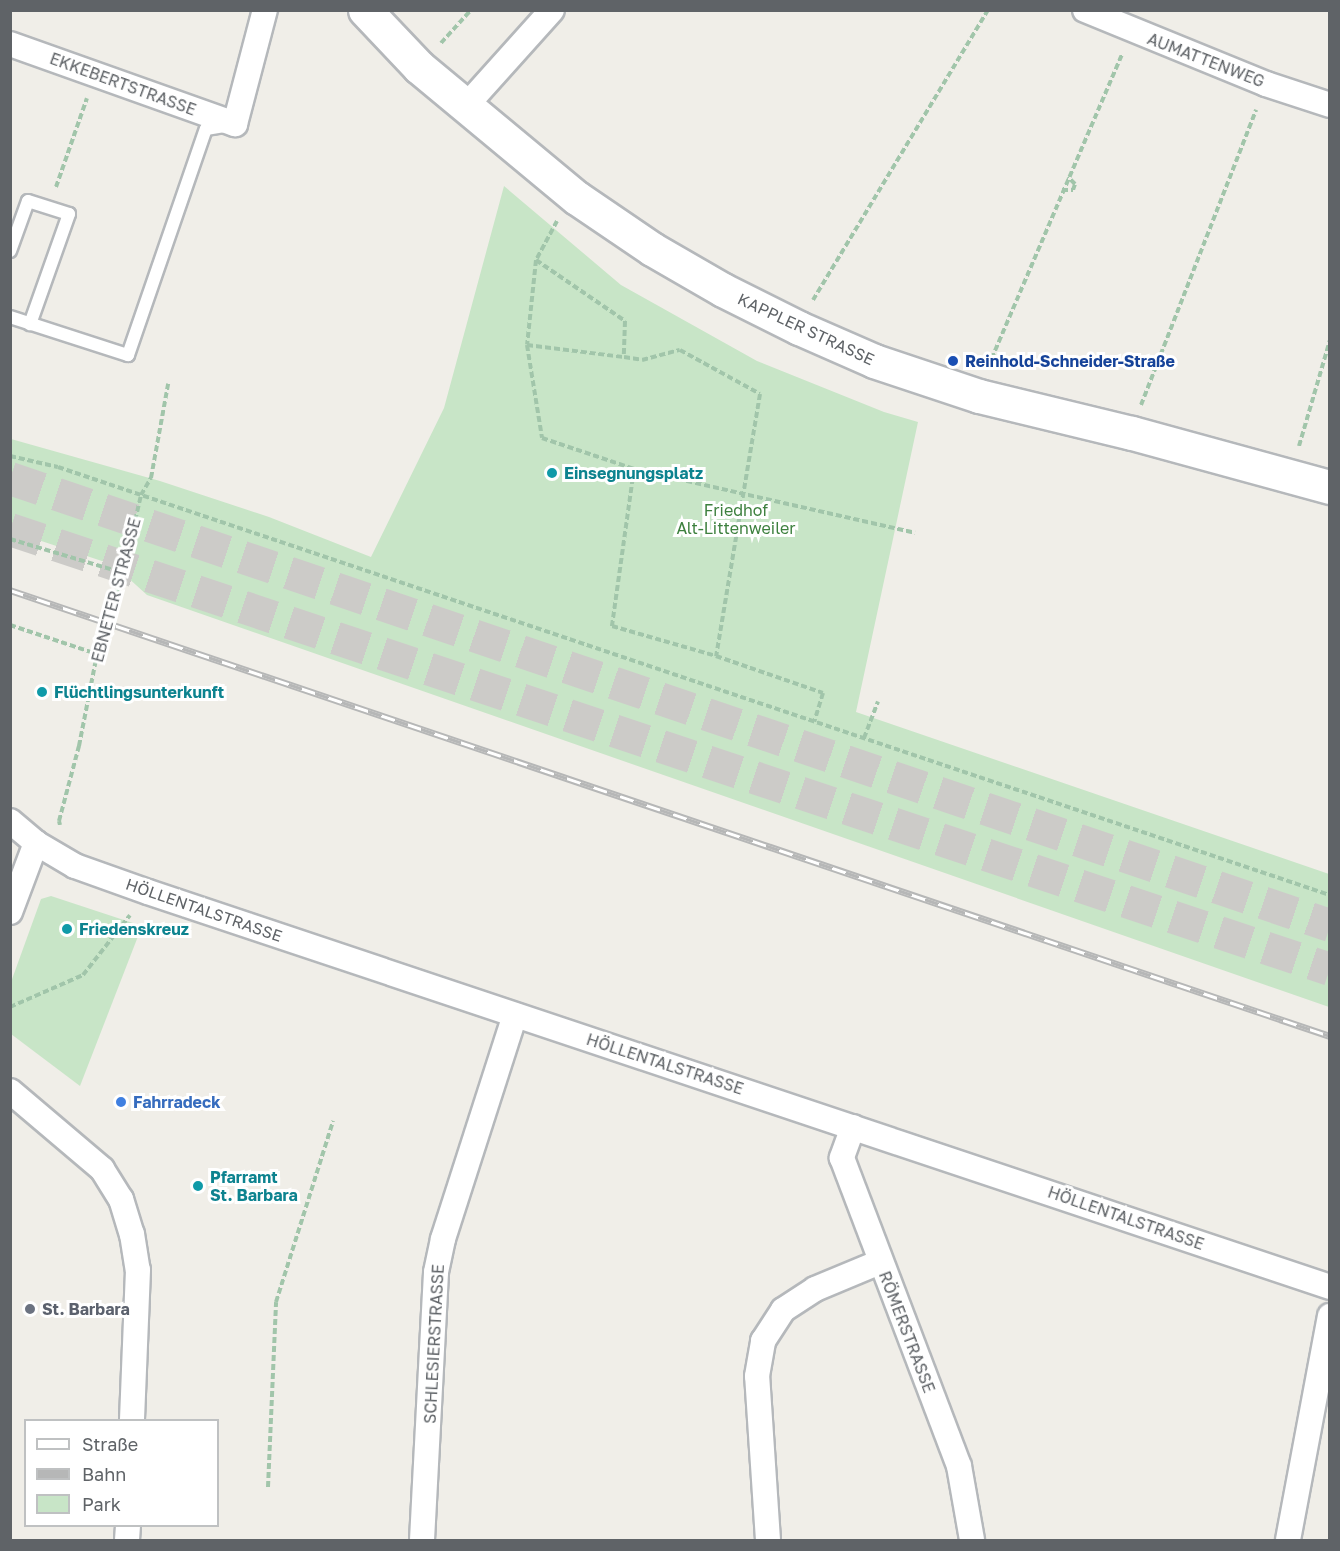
<!DOCTYPE html>
<meta charset="utf-8">
<style>
body{margin:0}
#map{position:relative;width:1340px;height:1551px;overflow:hidden;background:#f0eee8;font-family:"Golos Text",sans-serif}
div>[style]{position:absolute}
.green>*{inset:0;background:#c8e5c7}
.highway-tunnel>*{height:33px;margin-top:-16.5px;transform-origin:0;background:repeating-linear-gradient(90deg,#cccbc8 0 33px,transparent 0 49px)}
.path>*{height:4px;margin-top:-2px;transform-origin:0;background:repeating-linear-gradient(90deg,#a1c5aa 0 6px,transparent 0 9px)}
.roads{filter:drop-shadow(2px 0 #b5b8bb) drop-shadow(-2px 0 #b5b8bb) drop-shadow(0 2px #b5b8bb) drop-shadow(0 -2px #b5b8bb)}
.lane>*{height:12px;margin:-6px;padding:0 6px;transform-origin:6px;border-radius:6px;background:#fff}
.street>*{height:24px;margin:-12px;padding:0 12px;transform-origin:12px;border-radius:12px;background:#fff}
.secondary>*{height:33px;margin:-16.5px;padding:0 16.5px;transform-origin:16.5px;border-radius:16.5px;background:#fff}
.rail>*{height:7px;margin-top:-3.5px;transform-origin:0;background:repeating-linear-gradient(90deg,#fff 0 14px,#b6b7b7 0 28px);box-sizing:border-box;border-block:2px solid #b6b7b7}
.dots>*{width:16px;height:16px;translate:-50% -50%;box-sizing:border-box;border:3px solid #fff;border-radius:50%}
span{translate:-50% -50%;white-space:nowrap;text-align:center;line-height:1.15;-webkit-text-stroke:6px #fff;paint-order:stroke}
.street-label{font-size:16px;color:#5f6367}
.transit-label{font-size:16px;color:#164399;font-weight:700}
.left{translate:0 -50%;text-align:left}
.culture-label{font-size:16px;color:#0d838f;font-weight:700}
.park-label{font-size:16px;color:#3d803e}
.shop-label{font-size:16px;color:#366cbe;font-weight:700}
.worship-label{font-size:16px;color:#5b616d;font-weight:700}
.frame{position:absolute;inset:0;border:12px solid #5f6367;pointer-events:none}
.legend{position:absolute;left:24px;top:1419px;width:195px;height:108px;box-sizing:border-box;background:#fff;border:2px solid #bfc1c2;margin:0;padding:8px 10px;list-style:none;font-size:18px;color:#5f6367}
.legend li{display:flex;align-items:center;gap:12px;height:30px}
.legend b{width:30px;border:2px solid #bfc1c2}
</style>
<div id="map">
<div class="green">
<i style="clip-path:polygon(504px 186px,621px 285px,757px 361px,884px 412px,918px 422px,856px 712px,1329px 874px,1329px 1007px,147px 595px,114px 565px,11px 531px,11px 439px,160px 481px,269px 517px,371px 557px,444px 408px)"></i>
<i style="clip-path:polygon(51px 896px,142px 926px,80px 1086px,11px 1034px,11px 982px,41px 899px)"></i>
</div>
<div class="highway-tunnel">
<i style="left:10px;top:478px;width:1394px;rotate:18.71deg"></i>
<i style="left:10px;top:529px;width:1391px;rotate:18.43deg"></i>
</div>
<div class="path">
<i style="left:441px;top:43px;width:45px;rotate:-47.7deg"></i>
<i style="left:56px;top:187px;width:94px;rotate:-70.8deg"></i>
<i style="left:1062px;top:190px;width:11px"></i>
<i style="left:1073px;top:190px;width:6px;rotate:-72deg"></i>
<i style="left:1075px;top:184px;width:10px;rotate:-135deg"></i>
<i style="left:557px;top:221px;width:44px;rotate:118.3deg"></i>
<i style="left:536px;top:260px;width:108px;rotate:34.4deg"></i>
<i style="left:625px;top:321px;width:36px;rotate:92deg"></i>
<i style="left:624px;top:357px;width:18px;rotate:9deg"></i>
<i style="left:642px;top:360px;width:39px;rotate:-15deg"></i>
<i style="left:680px;top:350px;width:91px;rotate:28.8deg"></i>
<i style="left:760px;top:394px;width:266px;rotate:99.5deg"></i>
<i style="left:716px;top:656px;width:113px;rotate:19.1deg"></i>
<i style="left:823px;top:693px;width:30px;rotate:107deg"></i>
<i style="left:536px;top:260px;width:85px;rotate:96deg"></i>
<i style="left:527px;top:345px;width:94px;rotate:80.8deg"></i>
<i style="left:542px;top:438px;width:97px;rotate:18.6deg"></i>
<i style="left:634px;top:469px;width:159px;rotate:98deg"></i>
<i style="left:612px;top:626px;width:108px;rotate:16.1deg"></i>
<i style="left:813px;top:300px;width:339px;rotate:-58.9deg"></i>
<i style="left:527px;top:345px;width:98px;rotate:7.1deg"></i>
<i style="left:988px;top:367px;width:340px;rotate:-66.8deg"></i>
<i style="left:1141px;top:405px;width:317px;rotate:-68.7deg"></i>
<i style="left:1299px;top:446px;width:110px;rotate:-73.7deg"></i>
<i style="left:10px;top:456px;width:49px;rotate:12.9deg"></i>
<i style="left:58px;top:467px;width:1342px;rotate:18.6deg"></i>
<i style="left:634px;top:469px;width:288px;rotate:12.8deg"></i>
<i style="left:10px;top:539px;width:118px;rotate:16.7deg"></i>
<i style="left:10px;top:625px;width:92px;rotate:18.4deg"></i>
<i style="left:864px;top:738px;width:39px;rotate:-69deg"></i>
<i style="left:60px;top:825px;width:4px;rotate:-104deg"></i>
<i style="left:59px;top:821px;width:78px;rotate:-75.1deg"></i>
<i style="left:79px;top:746px;width:94px;rotate:-78.9deg"></i>
<i style="left:97px;top:654px;width:85px;rotate:-72.2deg"></i>
<i style="left:123px;top:573px;width:80px;rotate:-77deg"></i>
<i style="left:141px;top:495px;width:20px;rotate:-60deg"></i>
<i style="left:151px;top:478px;width:96px;rotate:-79.7deg"></i>
<i style="left:10px;top:1007px;width:80px;rotate:-23.7deg"></i>
<i style="left:83px;top:975px;width:76px;rotate:-51.9deg"></i>
<i style="left:268px;top:1487px;width:185px;rotate:-87.5deg"></i>
<i style="left:276px;top:1302px;width:190px;rotate:-72.5deg"></i>
</div>
<div class="roads">
<div class="lane">
<i style="left:10px;top:251px;width:53px;rotate:-70.2deg"></i>
<i style="left:28px;top:201px;width:43px;rotate:17.6deg"></i>
<i style="left:69px;top:214px;width:117px;rotate:109.5deg"></i>
<i style="left:10px;top:317px;width:124px;rotate:17.9deg"></i>
<i style="left:128px;top:355px;width:239px;rotate:-71deg"></i>
<i style="left:206px;top:129px;width:20px;rotate:-9deg"></i>
</div>
<div class="street">
<i style="left:1085px;top:10px;width:196px;rotate:22.2deg"></i>
<i style="left:1266px;top:84px;width:67px;rotate:18.2deg"></i>
<i style="left:10px;top:44px;width:239px;rotate:19.6deg"></i>
<i style="left:235px;top:124px;width:118px;rotate:-75.3deg"></i>
<i style="left:465px;top:107px;width:130px;rotate:-48.1deg"></i>
<i style="left:10px;top:821px;width:34px;rotate:40deg"></i>
<i style="left:36px;top:843px;width:45px;rotate:30.5deg"></i>
<i style="left:75px;top:866px;width:77px;rotate:19.6deg"></i>
<i style="left:148px;top:892px;width:1246px;rotate:18.48deg"></i>
<i style="left:10px;top:912px;width:74px;rotate:-69.4deg"></i>
<i style="left:10px;top:1091px;width:121px;rotate:40.3deg"></i>
<i style="left:102px;top:1169px;width:36px;rotate:58deg"></i>
<i style="left:121px;top:1199px;width:37px;rotate:73deg"></i>
<i style="left:132px;top:1234px;width:36px;rotate:81deg"></i>
<i style="left:138px;top:1270px;width:150px;rotate:92.3deg"></i>
<i style="left:853px;top:1127px;width:33px;rotate:110deg"></i>
<i style="left:842px;top:1158px;width:329px;rotate:69.2deg"></i>
<i style="left:959px;top:1466px;width:75px;rotate:80deg"></i>
<i style="left:127px;top:1540px;width:14px;rotate:-86deg"></i>
<i style="left:422px;top:1540px;width:268px;rotate:-87deg"></i>
<i style="left:436px;top:1272px;width:34px;rotate:-78deg"></i>
<i style="left:443px;top:1239px;width:235px;rotate:-72.2deg"></i>
<i style="left:768px;top:1540px;width:164px;rotate:-93.8deg"></i>
<i style="left:757px;top:1376px;width:36px;rotate:-80deg"></i>
<i style="left:763px;top:1341px;width:37px;rotate:-57deg"></i>
<i style="left:783px;top:1310px;width:38px;rotate:-33deg"></i>
<i style="left:815px;top:1289px;width:70px;rotate:-22.6deg"></i>
<i style="left:1288px;top:1540px;width:228px;rotate:-79.4deg"></i>
</div>
<div class="secondary">
<i style="left:365px;top:10px;width:79px;rotate:46.5deg"></i>
<i style="left:419px;top:67px;width:205px;rotate:39.7deg"></i>
<i style="left:577px;top:198px;width:91px;rotate:34.2deg"></i>
<i style="left:652px;top:249px;width:82px;rotate:30deg"></i>
<i style="left:723px;top:290px;width:85px;rotate:26.6deg"></i>
<i style="left:799px;top:328px;width:82px;rotate:23.7deg"></i>
<i style="left:874px;top:361px;width:111px;rotate:18.4deg"></i>
<i style="left:979px;top:396px;width:157px;rotate:13.6deg"></i>
<i style="left:1132px;top:433px;width:205px;rotate:15.3deg"></i>
</div>
</div>
<div class="rail">
<i style="left:10px;top:590px;width:1393px;rotate:18.67deg"></i>
</div>
<div class="dots">
<i style="left:953px;top:361px;background:#1a4fb4"></i>
<i style="left:552px;top:473px;background:#0f9aa8"></i>
<i style="left:42px;top:692px;background:#0f9aa8"></i>
<i style="left:67px;top:929px;background:#0f9aa8"></i>
<i style="left:121px;top:1102px;background:#3f7fe0"></i>
<i style="left:198px;top:1186px;background:#0f9aa8"></i>
<i style="left:30px;top:1309px;background:#6b7280"></i>
</div>
<div class="street-label">
<span style="left:1206px;top:60px;rotate:21deg">AUMATTENWEG</span>
<span style="left:123px;top:84px;rotate:20deg">EKKEBERTSTRASSE</span>
<span style="left:806px;top:329px;rotate:25deg">KAPPLER STRASSE</span>
<span style="left:116px;top:590px;rotate:-75deg">EBNETER STRASSE</span>
<span style="left:204px;top:910px;rotate:19deg">HÖLLENTALSTRASSE</span>
<span style="left:665px;top:1064px;rotate:18deg">HÖLLENTALSTRASSE</span>
<span style="left:1126px;top:1218px;rotate:19deg">HÖLLENTALSTRASSE</span>
<span style="left:907px;top:1332px;rotate:69deg">RÖMERSTRASSE</span>
<span style="left:434px;top:1344px;rotate:-87deg">SCHLESIERSTRASSE</span>
</div>
<div class="transit-label">
<span class="left" style="left:965px;top:361px">Reinhold-Schneider-Straße</span>
</div>
<div class="culture-label">
<span class="left" style="left:564px;top:473px">Einsegnungsplatz</span>
<span class="left" style="left:54px;top:692px">Flüchtlingsunterkunft</span>
<span class="left" style="left:79px;top:929px">Friedenskreuz</span>
<span class="left" style="left:210px;top:1186px">Pfarramt<br>St. Barbara</span>
</div>
<div class="park-label">
<span style="left:736px;top:519px">Friedhof<br>Alt-Littenweiler</span>
</div>
<div class="shop-label">
<span class="left" style="left:133px;top:1102px">Fahrradeck</span>
</div>
<div class="worship-label">
<span class="left" style="left:42px;top:1309px">St. Barbara</span>
</div>
<div class="frame"></div>
<ul class="legend">
<li><b style="height:8px;background:#fff"></b>Straße</li>
<li><b style="height:8px;background:#b6b7b7"></b>Bahn</li>
<li><b style="height:16px;background:#c8e5c7"></b>Park</li>
</ul>
</div>
